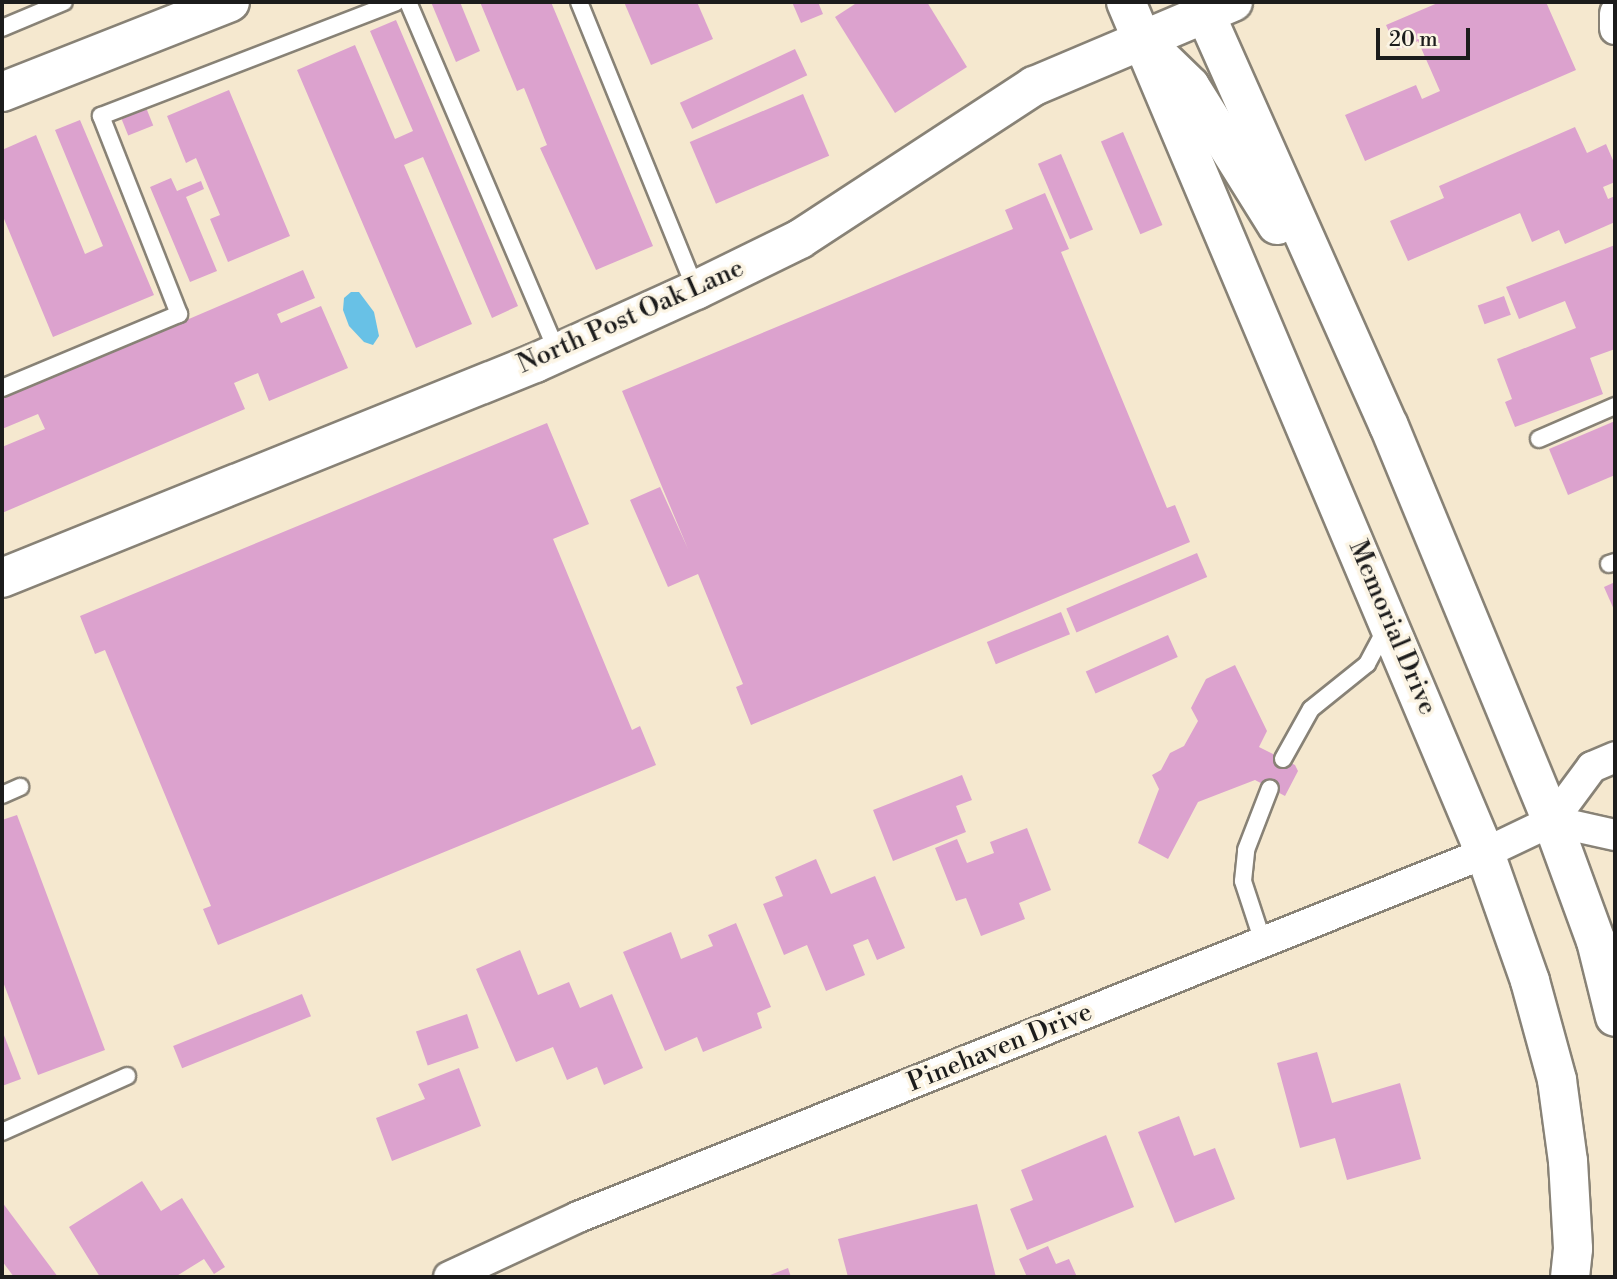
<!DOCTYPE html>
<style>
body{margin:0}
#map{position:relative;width:1617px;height:1279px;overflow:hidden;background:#f5e8cf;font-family:"Libre Bodoni",serif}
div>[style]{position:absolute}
.water>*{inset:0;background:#68c1e6}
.building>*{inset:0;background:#dca2ce;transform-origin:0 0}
.roads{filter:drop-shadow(2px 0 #888276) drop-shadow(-2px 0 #888276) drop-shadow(0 2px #888276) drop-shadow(0 -2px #888276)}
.lane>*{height:16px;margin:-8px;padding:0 8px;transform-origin:8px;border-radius:8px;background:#fff}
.street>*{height:30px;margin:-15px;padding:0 15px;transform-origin:15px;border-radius:15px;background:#fff}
.secondary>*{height:38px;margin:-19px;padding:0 19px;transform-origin:19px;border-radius:19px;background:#fff}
span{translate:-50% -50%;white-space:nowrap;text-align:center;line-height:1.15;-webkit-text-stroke:7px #fcf5e5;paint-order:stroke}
.street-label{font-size:26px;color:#1c1c1c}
.frame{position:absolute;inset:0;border:4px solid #1c1c1c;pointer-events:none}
.scale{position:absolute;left:1376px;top:28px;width:94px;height:32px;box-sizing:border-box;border:4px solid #1c1c1c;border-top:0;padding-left:9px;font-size:21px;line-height:24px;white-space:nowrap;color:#1c1c1c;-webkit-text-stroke:5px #fcf5e5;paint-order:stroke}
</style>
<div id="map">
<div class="water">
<i style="clip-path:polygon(351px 292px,359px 292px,374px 312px,379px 336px,373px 345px,364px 342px,349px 326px,343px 310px,344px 298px)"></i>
</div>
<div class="building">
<i style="clip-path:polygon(431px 2px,460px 2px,480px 51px,456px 62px)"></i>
<i style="clip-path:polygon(480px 2px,551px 2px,653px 246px,596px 270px,540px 148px,547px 145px,524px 88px,517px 91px)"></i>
<i style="clip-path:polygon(624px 2px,697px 2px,713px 39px,651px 65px)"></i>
<i style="clip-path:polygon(792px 2px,818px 2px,823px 14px,801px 23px)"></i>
<i style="clip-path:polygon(858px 2px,927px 2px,967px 67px,895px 113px,835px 17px)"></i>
<i style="clip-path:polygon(1440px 2px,1546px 2px,1576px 70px,1365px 161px,1345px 115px,1416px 85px,1422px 99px,1440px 91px,1418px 41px,1397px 50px,1386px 25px)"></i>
<i style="clip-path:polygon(396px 20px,518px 306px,492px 318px,423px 157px,404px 165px,472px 324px,416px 348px,297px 70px,355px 45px,395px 139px,413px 131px,370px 31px)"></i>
<i style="left:795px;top:49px;width:29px;height:127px;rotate:65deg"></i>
<i style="clip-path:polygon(229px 90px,290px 236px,228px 262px,210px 219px,220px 215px,196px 158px,186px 163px,167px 116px)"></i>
<i style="left:803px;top:94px;width:67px;height:123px;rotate:67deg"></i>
<i style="left:145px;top:105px;width:22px;height:27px;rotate:68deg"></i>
<i style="clip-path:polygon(80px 120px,154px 295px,53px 337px,2px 214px,2px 150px,36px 135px,85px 254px,103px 246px,55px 130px)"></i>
<i style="clip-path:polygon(1575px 127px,1587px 153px,1606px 144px,1615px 165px,1615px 182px,1603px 187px,1608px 199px,1615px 196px,1615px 222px,1565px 244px,1559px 230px,1532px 242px,1520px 213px,1408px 261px,1390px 221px,1444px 198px,1439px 186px)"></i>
<i style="left:1123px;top:132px;width:101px;height:24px;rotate:67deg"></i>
<i style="left:1061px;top:154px;width:82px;height:25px;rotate:67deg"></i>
<i style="clip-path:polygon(171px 178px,177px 191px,201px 181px,204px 189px,186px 197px,217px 271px,190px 282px,150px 187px)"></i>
<i style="clip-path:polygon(1045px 193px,1069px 249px,1061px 252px,1167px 508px,1175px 505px,1190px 542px,751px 725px,736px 687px,743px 684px,698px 574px,668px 587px,630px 500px,660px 487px,688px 549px,622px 391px,1013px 229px,1005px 210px)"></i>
<i style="clip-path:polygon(1615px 245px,1615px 349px,1590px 358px,1603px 394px,1515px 427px,1505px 402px,1512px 399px,1497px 359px,1576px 328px,1565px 301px,1519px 319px,1506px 287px)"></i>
<i style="clip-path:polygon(303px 270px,315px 298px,277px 314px,281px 323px,321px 306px,348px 368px,269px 401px,258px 373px,234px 383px,245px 409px,2px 513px,2px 447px,45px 429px,38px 414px,2px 429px,2px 399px)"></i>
<i style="left:1504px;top:296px;width:20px;height:28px;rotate:70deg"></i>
<i style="clip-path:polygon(1615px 421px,1615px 475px,1568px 495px,1549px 449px)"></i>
<i style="clip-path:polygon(547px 423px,589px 524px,553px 539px,632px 730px,640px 726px,656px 765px,218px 945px,203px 909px,211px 906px,105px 650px,95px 654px,80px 616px)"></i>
<i style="left:1197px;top:553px;width:26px;height:142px;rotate:67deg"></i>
<i style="clip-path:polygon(1615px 582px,1615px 612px,1604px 587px)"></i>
<i style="left:1061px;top:612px;width:24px;height:80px;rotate:68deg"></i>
<i style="left:1168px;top:635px;width:24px;height:90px;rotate:66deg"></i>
<i style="clip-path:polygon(1235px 665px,1267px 731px,1259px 747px,1295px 765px,1298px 771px,1285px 796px,1255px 780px,1198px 802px,1168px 859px,1138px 843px,1159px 789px,1152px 775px,1161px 770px,1170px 753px,1184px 746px,1198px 721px,1191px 708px,1206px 679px)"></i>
<i style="clip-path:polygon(962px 775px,972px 800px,956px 806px,966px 832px,893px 861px,873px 810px)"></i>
<i style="clip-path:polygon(17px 815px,105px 1050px,38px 1075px,2px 979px,2px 820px)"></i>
<i style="clip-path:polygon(1027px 828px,1051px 890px,1019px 903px,1025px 919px,981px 936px,966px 898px,956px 901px,935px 848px,957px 839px,967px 863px,994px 853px,990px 842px)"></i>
<i style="clip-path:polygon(816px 859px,831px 894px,875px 876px,905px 948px,877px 960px,868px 939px,853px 945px,865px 975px,826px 991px,807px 945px,784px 955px,763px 904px,783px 896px,775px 877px)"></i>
<i style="clip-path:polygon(736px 923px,771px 1007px,757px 1013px,762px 1028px,703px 1052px,697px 1037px,665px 1051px,623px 952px,671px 932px,681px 959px,713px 946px,708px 935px)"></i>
<i style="clip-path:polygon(520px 950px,538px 995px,569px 982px,580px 1008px,612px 994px,643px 1068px,604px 1085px,597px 1067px,567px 1080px,553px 1047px,516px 1062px,476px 969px)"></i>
<i style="left:302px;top:994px;width:24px;height:139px;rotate:68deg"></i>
<i style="left:467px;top:1014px;width:36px;height:54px;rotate:71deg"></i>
<i style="clip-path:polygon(2px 1030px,21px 1079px,2px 1086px)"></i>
<i style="clip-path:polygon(1317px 1052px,1332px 1103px,1400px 1083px,1421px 1159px,1347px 1180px,1335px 1138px,1300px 1148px,1277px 1063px)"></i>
<i style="clip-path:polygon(459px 1068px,481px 1126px,392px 1161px,376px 1118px,425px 1099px,418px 1084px)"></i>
<i style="clip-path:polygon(1179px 1116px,1194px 1156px,1215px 1148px,1235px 1199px,1175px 1223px,1138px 1132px)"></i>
<i style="clip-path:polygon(1106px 1135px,1134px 1207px,1027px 1250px,1010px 1209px,1033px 1200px,1021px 1170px)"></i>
<i style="clip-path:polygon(142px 1181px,161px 1211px,182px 1198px,225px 1267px,214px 1274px,204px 1259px,175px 1277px,100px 1277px,69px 1227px)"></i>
<i style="clip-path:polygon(2px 1202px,58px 1277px,14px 1277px,2px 1261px)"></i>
<i style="clip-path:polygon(977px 1204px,996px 1277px,848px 1277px,838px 1239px)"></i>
<i style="clip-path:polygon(1048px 1246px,1056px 1264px,1069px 1259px,1077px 1277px,1027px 1277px,1019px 1259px)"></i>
<i style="clip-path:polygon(788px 1268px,791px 1277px,765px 1277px)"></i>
</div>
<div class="roads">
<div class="lane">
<i style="left:408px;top:2px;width:382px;rotate:66.9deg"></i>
<i style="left:579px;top:2px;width:311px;rotate:67.9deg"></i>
<i style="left:2px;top:28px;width:67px;rotate:-22.8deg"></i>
<i style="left:2px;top:388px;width:192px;rotate:-22.7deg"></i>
<i style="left:179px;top:314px;width:213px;rotate:-111.5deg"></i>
<i style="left:101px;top:116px;width:316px;rotate:-21.1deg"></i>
<i style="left:1539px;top:439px;width:83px;rotate:-23.5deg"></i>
<i style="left:1609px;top:564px;width:6px;rotate:-18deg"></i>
<i style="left:1283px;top:759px;width:57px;rotate:-60.8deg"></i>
<i style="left:1311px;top:709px;width:72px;rotate:-38.8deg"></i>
<i style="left:1367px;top:664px;width:40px;rotate:-62deg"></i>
<i style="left:2px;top:795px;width:20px;rotate:-24deg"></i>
<i style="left:1263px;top:942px;width:64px;rotate:-108.2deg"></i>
<i style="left:1243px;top:881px;width:31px;rotate:-84deg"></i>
<i style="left:1246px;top:850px;width:66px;rotate:-68.8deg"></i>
<i style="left:2px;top:1132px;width:137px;rotate:-24.1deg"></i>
</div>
<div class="street">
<i style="left:1615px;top:13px;width:16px;rotate:90deg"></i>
<i style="left:1552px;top:821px;width:65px;rotate:12.5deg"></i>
<i style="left:449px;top:1277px;width:142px;rotate:-24.9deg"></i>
<i style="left:578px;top:1217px;width:977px;rotate:-21.87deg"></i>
<i style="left:1485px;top:853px;width:74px;rotate:-25.5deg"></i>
<i style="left:1552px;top:821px;width:67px;rotate:-53.5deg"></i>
<i style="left:1592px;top:767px;width:25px;rotate:-23deg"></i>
</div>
<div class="secondary">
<i style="left:1126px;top:2px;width:924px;rotate:67.13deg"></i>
<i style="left:1485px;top:853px;width:136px;rotate:70.6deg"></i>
<i style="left:1530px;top:981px;width:103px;rotate:74.7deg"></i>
<i style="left:1557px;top:1080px;width:82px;rotate:82.3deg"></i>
<i style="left:1568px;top:1161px;width:88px;rotate:86.7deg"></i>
<i style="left:1573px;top:1249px;width:28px;rotate:96deg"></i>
<i style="left:1200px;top:2px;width:464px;rotate:66deg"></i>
<i style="left:1389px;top:426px;width:427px;rotate:67.6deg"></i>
<i style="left:1552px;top:821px;width:128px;rotate:69.9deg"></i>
<i style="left:1596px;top:941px;width:78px;rotate:76deg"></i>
<i style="left:1157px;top:54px;width:46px;rotate:44.1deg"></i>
<i style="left:1190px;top:86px;width:164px;rotate:58deg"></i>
<i style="left:2px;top:92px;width:245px;rotate:-21.5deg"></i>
<i style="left:2px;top:578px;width:575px;rotate:-21.97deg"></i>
<i style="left:535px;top:363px;width:177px;rotate:-24.4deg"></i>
<i style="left:696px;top:290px;width:116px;rotate:-26.1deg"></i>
<i style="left:800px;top:239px;width:280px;rotate:-33.2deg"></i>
<i style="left:1034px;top:86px;width:216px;rotate:-22.9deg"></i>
</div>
</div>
<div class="street-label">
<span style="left:631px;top:317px;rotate:-24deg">North Post Oak Lane</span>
<span style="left:1392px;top:628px;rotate:67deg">Memorial Drive</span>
<span style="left:1000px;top:1048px;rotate:-22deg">Pinehaven Drive</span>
</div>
<div class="frame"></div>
<div class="scale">20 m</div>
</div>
